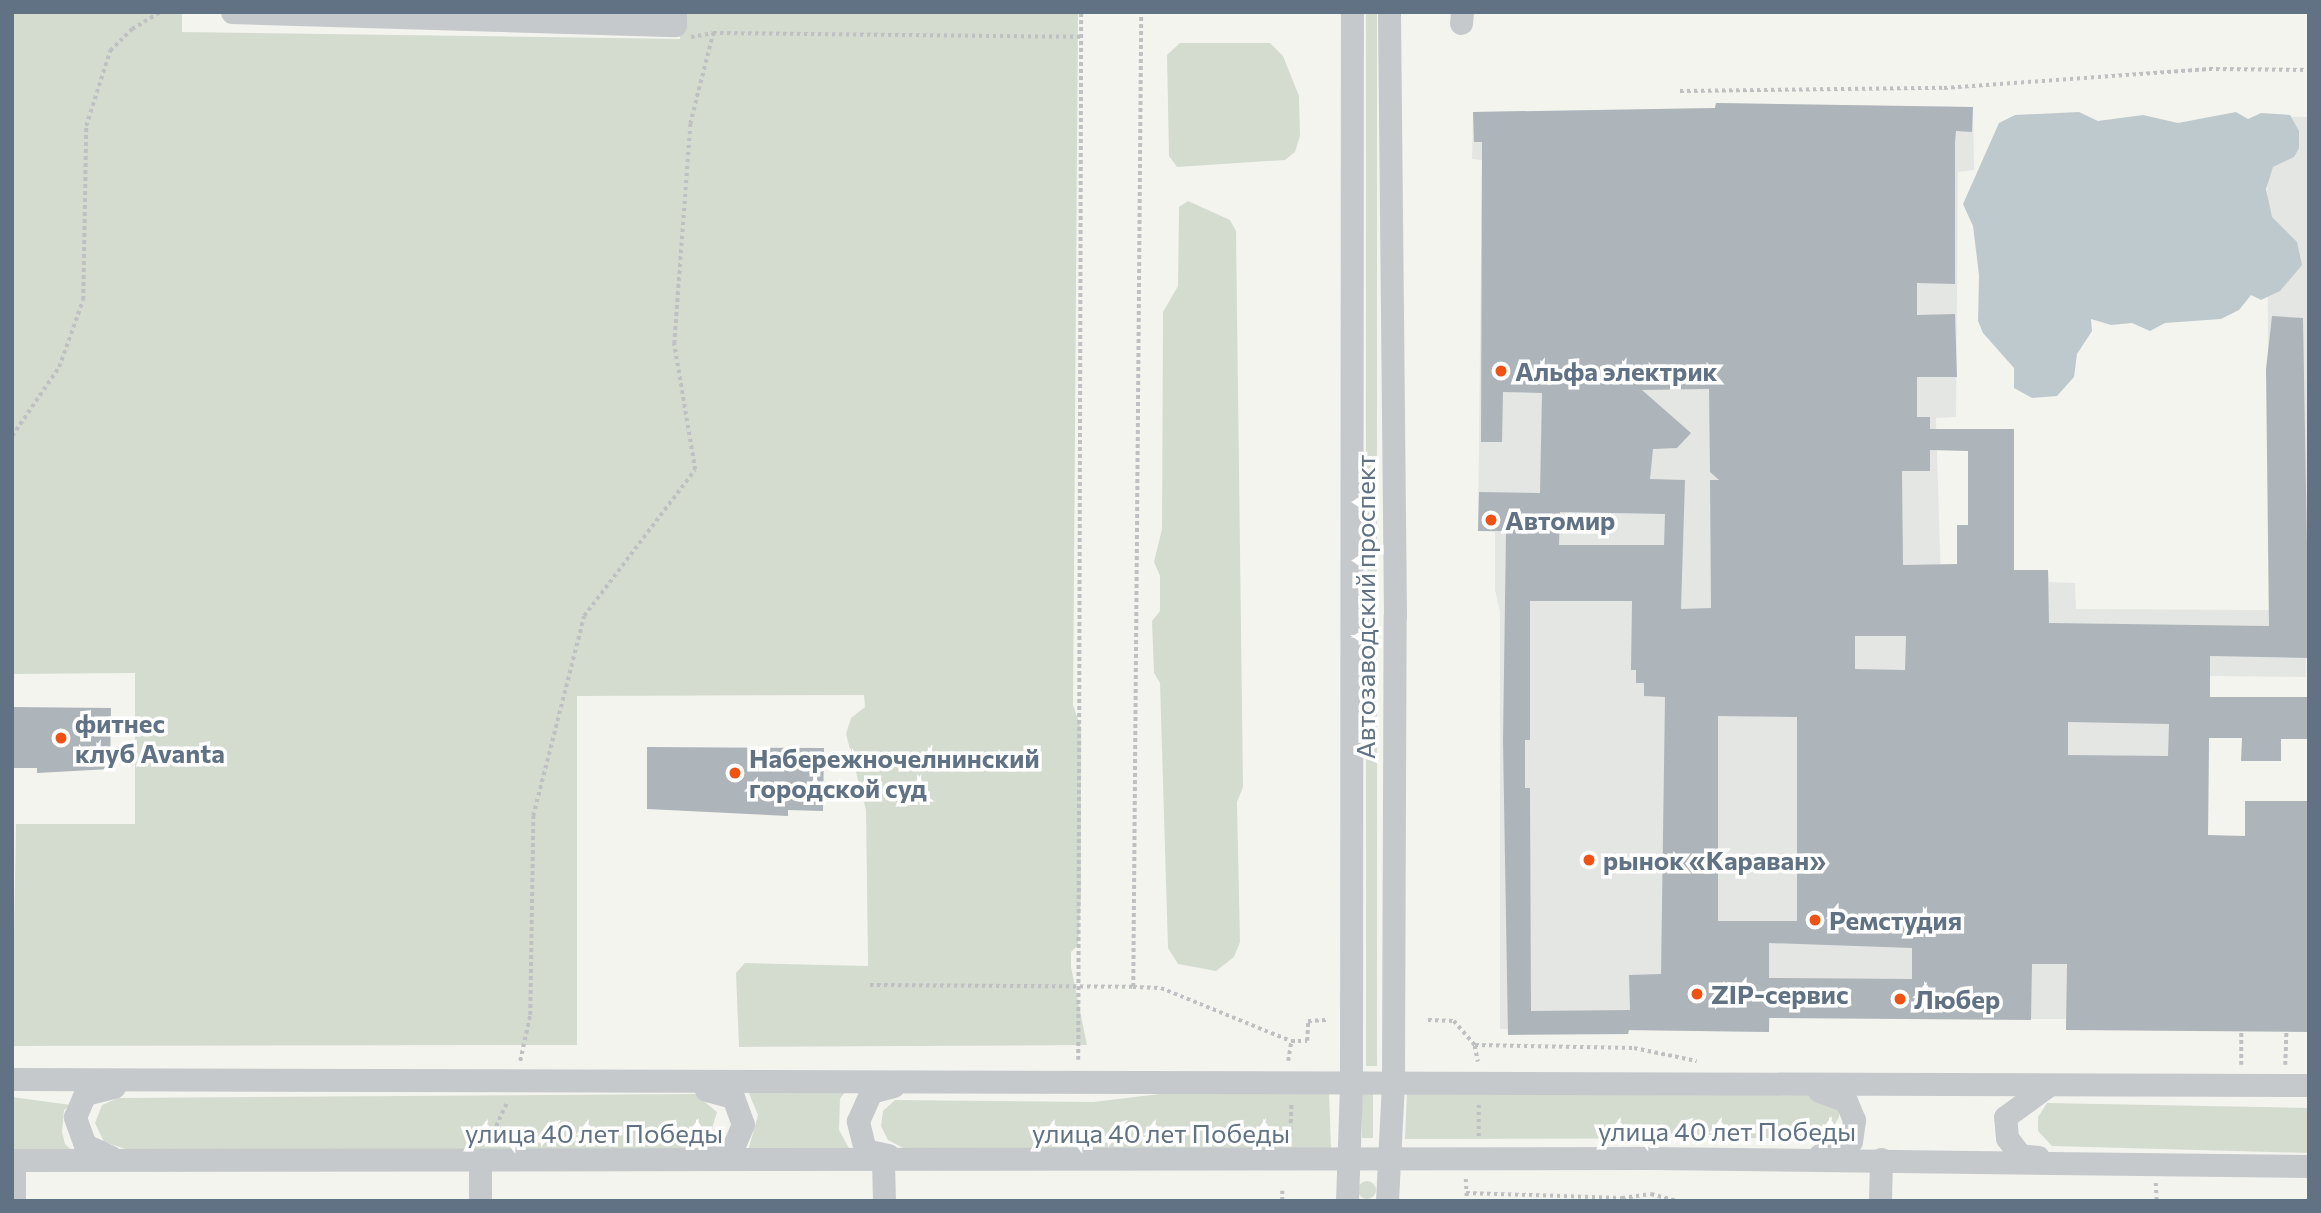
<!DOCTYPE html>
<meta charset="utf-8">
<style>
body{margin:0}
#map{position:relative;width:2321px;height:1213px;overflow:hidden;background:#f4f4ef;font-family:Commissioner,sans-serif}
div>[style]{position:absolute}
.built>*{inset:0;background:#e4e6e3}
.green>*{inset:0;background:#d4dcd0;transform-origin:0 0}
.round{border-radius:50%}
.water>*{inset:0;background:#bec9ce}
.building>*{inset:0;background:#adb5ba}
.path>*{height:3.5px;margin-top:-1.75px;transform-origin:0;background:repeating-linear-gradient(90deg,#bec0c2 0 3.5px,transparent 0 7px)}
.minor>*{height:23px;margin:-11.5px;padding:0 11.5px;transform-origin:11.5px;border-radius:11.5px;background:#c6c9cc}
.dots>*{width:19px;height:19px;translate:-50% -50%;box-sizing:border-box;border:4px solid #fff;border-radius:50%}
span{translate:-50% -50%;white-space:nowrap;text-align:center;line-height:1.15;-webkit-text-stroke:7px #fff;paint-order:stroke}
.poi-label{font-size:26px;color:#607283;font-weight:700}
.left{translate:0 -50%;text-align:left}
.street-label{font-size:26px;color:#607283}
.frame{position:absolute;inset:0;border:14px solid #607283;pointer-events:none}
</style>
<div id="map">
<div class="built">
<i style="clip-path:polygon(1716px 103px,1973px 107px,1974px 170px,1958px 172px,1956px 417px,1936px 418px,1941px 583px,2012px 570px,2048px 570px,2049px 582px,2075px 583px,2076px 609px,2269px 610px,2267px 116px,2309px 117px,2306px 677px,2210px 676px,2208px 835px,2099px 1030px,2066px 1030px,2066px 1019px,1770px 1018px,1769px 1032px,1500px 1029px,1500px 612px,1495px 590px,1495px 532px,1478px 531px,1482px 160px,1472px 159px,1473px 112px,1715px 108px)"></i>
</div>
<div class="green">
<i style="clip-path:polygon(12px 12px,182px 12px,182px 32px,680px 39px,681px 12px,1078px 12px,1073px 705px,1081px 728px,1081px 895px,1078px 945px,1071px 952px,1071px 967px,1087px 1045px,739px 1047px,736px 973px,745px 963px,868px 966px,866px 810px,846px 734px,851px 718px,865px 707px,864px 695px,577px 696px,577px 1045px,12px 1046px,16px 824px,135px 824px,135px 673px,12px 674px)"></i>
<i style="left:1366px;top:12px;width:11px;height:1054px"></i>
<i style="clip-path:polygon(1180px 43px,1270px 43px,1283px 56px,1299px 96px,1300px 136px,1295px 152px,1285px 160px,1177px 167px,1169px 156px,1167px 55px)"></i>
<i style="clip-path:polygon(1188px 201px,1230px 220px,1236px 231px,1243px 787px,1237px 802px,1240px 942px,1234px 957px,1216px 971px,1178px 964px,1168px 948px,1160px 683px,1154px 673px,1152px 621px,1160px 611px,1160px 576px,1154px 562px,1162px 529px,1163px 312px,1178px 286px,1179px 207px)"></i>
<i style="left:1362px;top:1090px;width:11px;height:48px"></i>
<i style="clip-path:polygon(748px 1091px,845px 1092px,840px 1099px,839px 1130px,850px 1150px,748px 1151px,758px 1115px)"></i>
<i style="clip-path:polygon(1329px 1091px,1331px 1148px,907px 1150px,888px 1140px,881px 1126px,883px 1111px,895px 1100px,1093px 1102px,1168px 1093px)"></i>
<i style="clip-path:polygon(1407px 1091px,1811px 1094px,1839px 1109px,1839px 1117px,1827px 1138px,1405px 1139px)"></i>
<i style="clip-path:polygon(695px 1094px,717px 1112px,710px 1135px,697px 1146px,638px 1157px,129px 1150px,104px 1142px,95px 1123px,102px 1105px,118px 1098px)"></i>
<i style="clip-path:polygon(12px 1097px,71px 1105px,64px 1110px,62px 1132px,65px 1144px,75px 1153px,12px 1151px)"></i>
<i style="clip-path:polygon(2047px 1103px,2309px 1108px,2309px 1153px,2052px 1146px,2038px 1131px,2038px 1117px)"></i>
<i class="round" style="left:1358px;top:1181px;width:18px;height:18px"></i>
</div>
<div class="water">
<i style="clip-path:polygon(2079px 112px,2098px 121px,2143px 115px,2178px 123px,2236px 112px,2248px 119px,2261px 113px,2290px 115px,2299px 131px,2299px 148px,2294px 157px,2273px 167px,2266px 189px,2272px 217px,2297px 242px,2302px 265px,2280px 291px,2261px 300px,2251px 295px,2239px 310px,2221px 319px,2165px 323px,2150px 331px,2132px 323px,2111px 325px,2091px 319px,2092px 331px,2077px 354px,2074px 377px,2057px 396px,2032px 398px,2014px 388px,2014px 368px,1983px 333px,1978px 321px,1979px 275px,1973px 226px,1963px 204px,1999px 123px,2015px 115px)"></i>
</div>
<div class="building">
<i style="clip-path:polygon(evenodd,1716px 103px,1973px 107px,1972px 132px,1956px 131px,1955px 142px,1955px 284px,1917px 283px,1917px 315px,1955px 314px,1957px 377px,1917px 377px,1917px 417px,1930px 417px,1930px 429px,2014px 429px,2014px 570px,2048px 570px,2049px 623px,2269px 626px,2266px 369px,2272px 316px,2303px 318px,2309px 658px,2210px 656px,2210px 697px,2309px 697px,2309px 739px,2281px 739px,2281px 761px,2241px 761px,2242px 738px,2209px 738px,2208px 835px,2245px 836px,2245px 801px,2309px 801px,2309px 1032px,2066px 1030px,2067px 964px,2032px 964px,2031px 1020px,1769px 1018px,1769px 1032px,1629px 1030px,1628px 1034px,1508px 1035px,1503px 741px,1506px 531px,1478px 531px,1479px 492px,1540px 493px,1542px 393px,1503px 392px,1502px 442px,1481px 442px,1482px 142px,1474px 142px,1473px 112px,1715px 108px,1716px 103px,1709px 389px,1710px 472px,1719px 480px,1710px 480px,1711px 608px,1681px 609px,1685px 480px,1650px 479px,1653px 449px,1677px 448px,1691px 433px,1642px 390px,1709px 389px,1716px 103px,1930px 450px,1968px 451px,1968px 525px,1957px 525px,1957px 564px,1903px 565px,1902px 471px,1930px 471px,1930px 450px,1716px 103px,1560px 512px,1665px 514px,1664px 545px,1559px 545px,1560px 512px,1716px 103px,1530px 601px,1632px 601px,1631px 670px,1636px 670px,1636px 683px,1644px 683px,1644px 696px,1665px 697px,1661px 974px,1629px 975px,1630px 1010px,1531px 1011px,1530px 788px,1525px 788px,1525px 740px,1530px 740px,1530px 601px,1716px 103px,1855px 636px,1906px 636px,1905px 670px,1855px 669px,1855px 636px,1716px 103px,1718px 716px,1797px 717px,1797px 921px,1718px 921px,1718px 716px,1716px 103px,2068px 722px,2169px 724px,2168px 756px,2068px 755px,2068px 722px,1716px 103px,1769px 943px,1912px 948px,1912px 979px,1769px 978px,1769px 943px)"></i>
<i style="clip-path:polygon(12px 707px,111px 708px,110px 769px,37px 773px,37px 768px,12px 768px)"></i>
<i style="clip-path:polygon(647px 747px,824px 748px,823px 811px,788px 810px,788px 816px,647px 809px)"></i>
</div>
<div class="path">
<i style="left:691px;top:37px;width:22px;rotate:-10deg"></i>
<i style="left:713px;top:33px;width:368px;rotate:0.6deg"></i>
<i style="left:1680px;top:91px;width:264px;rotate:-0.7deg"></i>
<i style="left:1944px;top:88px;width:266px;rotate:-4.1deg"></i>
<i style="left:2209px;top:69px;width:100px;rotate:0.6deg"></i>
<i style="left:12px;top:436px;width:83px;rotate:-55.7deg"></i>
<i style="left:59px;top:367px;width:71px;rotate:-70.3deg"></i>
<i style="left:83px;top:300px;width:174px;rotate:-89deg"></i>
<i style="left:86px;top:126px;width:79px;rotate:-72.3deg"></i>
<i style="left:110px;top:51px;width:31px;rotate:-45deg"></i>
<i style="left:132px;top:29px;width:33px;rotate:-31deg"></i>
<i style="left:870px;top:985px;width:263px;rotate:0.4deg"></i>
<i style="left:1133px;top:987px;width:975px;rotate:-89.53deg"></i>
<i style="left:1133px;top:987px;width:28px;rotate:2deg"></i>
<i style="left:1161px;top:988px;width:140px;rotate:22.2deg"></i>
<i style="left:1428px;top:1020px;width:26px;rotate:2deg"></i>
<i style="left:1454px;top:1021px;width:32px;rotate:49deg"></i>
<i style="left:1475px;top:1045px;width:159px;rotate:1.1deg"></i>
<i style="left:1634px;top:1048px;width:64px;rotate:11.7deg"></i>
<i style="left:1475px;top:1046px;width:16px;rotate:79deg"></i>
<i style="left:1078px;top:1060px;width:1048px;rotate:-89.84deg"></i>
<i style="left:520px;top:1061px;width:47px;rotate:-77.7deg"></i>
<i style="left:530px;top:1015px;width:199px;rotate:-89.1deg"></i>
<i style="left:533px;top:816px;width:206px;rotate:-75.7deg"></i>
<i style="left:584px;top:616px;width:183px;rotate:-52.8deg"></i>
<i style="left:695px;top:470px;width:128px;rotate:-99.5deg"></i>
<i style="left:674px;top:344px;width:221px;rotate:-85.8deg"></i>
<i style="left:690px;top:124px;width:94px;rotate:-75.8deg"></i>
<i style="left:1288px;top:1061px;width:20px;rotate:-81deg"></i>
<i style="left:1291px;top:1041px;width:16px"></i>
<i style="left:1307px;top:1041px;width:20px;rotate:-87deg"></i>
<i style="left:1308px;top:1021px;width:18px;rotate:-3deg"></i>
<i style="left:2241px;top:1065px;width:34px;rotate:-90deg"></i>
<i style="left:2285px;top:1065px;width:34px;rotate:-88deg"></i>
<i style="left:1479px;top:1105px;width:33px;rotate:90deg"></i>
<i style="left:1290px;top:1137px;width:34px;rotate:-88deg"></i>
<i style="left:490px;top:1139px;width:41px;rotate:-65.3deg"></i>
<i style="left:1466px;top:1179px;width:22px;rotate:87deg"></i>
<i style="left:2156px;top:1183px;width:18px;rotate:87deg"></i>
<i style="left:1466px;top:1193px;width:156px;rotate:1.8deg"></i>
<i style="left:1622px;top:1198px;width:29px;rotate:-8deg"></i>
<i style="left:1651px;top:1194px;width:27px;rotate:15deg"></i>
<i style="left:1282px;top:1201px;width:10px;rotate:-90deg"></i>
</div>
<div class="minor">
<i style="left:232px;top:12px;width:443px;rotate:1.7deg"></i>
<i style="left:675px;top:25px;width:13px;rotate:-90deg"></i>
<i style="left:1461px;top:23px;width:11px;rotate:-85deg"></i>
<i style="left:12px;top:1079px;width:2297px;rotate:0.15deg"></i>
<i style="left:706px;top:1090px;width:28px;rotate:15deg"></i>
<i style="left:733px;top:1097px;width:29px;rotate:70deg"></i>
<i style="left:743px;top:1124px;width:28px;rotate:113deg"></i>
<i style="left:732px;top:1150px;width:23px;rotate:170deg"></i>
<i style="left:1819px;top:1091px;width:29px;rotate:20deg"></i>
<i style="left:1846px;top:1101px;width:21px;rotate:67deg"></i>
<i style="left:1854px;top:1120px;width:21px;rotate:98deg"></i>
<i style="left:1851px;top:1141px;width:34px;rotate:156deg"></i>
<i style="left:888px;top:1155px;width:24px;rotate:-168deg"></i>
<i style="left:865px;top:1150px;width:30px;rotate:-104deg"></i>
<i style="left:858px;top:1121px;width:32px;rotate:-66deg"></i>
<i style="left:871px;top:1092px;width:23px;rotate:-15deg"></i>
<i style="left:111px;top:1157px;width:29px;rotate:-155deg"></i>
<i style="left:85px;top:1145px;width:30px;rotate:-110deg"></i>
<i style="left:75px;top:1117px;width:25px;rotate:-67deg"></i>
<i style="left:85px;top:1094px;width:30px;rotate:-14deg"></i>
<i style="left:2038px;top:1157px;width:18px;rotate:-174deg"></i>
<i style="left:2020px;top:1155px;width:21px;rotate:-127deg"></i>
<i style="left:2007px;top:1138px;width:21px;rotate:-95deg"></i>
<i style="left:2005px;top:1117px;width:54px;rotate:-36deg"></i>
<i style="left:12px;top:1160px;width:1639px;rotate:-0.07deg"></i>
<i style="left:1651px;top:1158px;width:658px;rotate:0.7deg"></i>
<i style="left:883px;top:1161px;width:40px;rotate:88.6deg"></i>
<i style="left:14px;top:1201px;width:41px;rotate:-90deg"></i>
<i style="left:480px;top:1201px;width:41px;rotate:-90deg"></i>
<i style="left:1347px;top:1201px;width:117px;rotate:-88deg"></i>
<i style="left:1351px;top:1084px;width:1072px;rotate:-89.95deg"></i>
<i style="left:1387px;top:1201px;width:117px;rotate:-87.1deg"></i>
<i style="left:1393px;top:1084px;width:468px;rotate:-89.8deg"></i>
<i style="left:1395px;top:616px;width:604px;rotate:-90.57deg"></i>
<i style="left:1880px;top:1201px;width:42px;rotate:-88.6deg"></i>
</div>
<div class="dots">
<i style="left:1501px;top:371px;background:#f05213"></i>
<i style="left:1491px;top:520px;background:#f05213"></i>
<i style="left:61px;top:738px;background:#f05213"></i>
<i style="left:735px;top:773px;background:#f05213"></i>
<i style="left:1589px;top:860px;background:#f05213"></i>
<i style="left:1815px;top:920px;background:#f05213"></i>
<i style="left:1697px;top:994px;background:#f05213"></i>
<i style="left:1900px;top:999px;background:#f05213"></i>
</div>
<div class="poi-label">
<span class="left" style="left:1515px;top:371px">Альфа электрик</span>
<span class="left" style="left:1505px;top:520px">Автомир</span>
<span class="left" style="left:75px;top:738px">фитнес<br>клуб Avanta</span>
<span class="left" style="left:749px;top:773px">Набережночелнинский<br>городской суд</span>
<span class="left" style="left:1603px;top:860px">рынок «Караван»</span>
<span class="left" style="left:1829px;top:920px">Ремстудия</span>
<span class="left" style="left:1711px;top:994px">ZIP-сервис</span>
<span class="left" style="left:1914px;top:999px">Любер</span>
</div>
<div class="street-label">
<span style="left:1365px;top:607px;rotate:-90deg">Автозаводский проспект</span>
<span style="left:1727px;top:1131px">улица 40 лет Победы</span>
<span style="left:594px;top:1133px">улица 40 лет Победы</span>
<span style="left:1161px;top:1133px">улица 40 лет Победы</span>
</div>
<div class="frame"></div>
</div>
